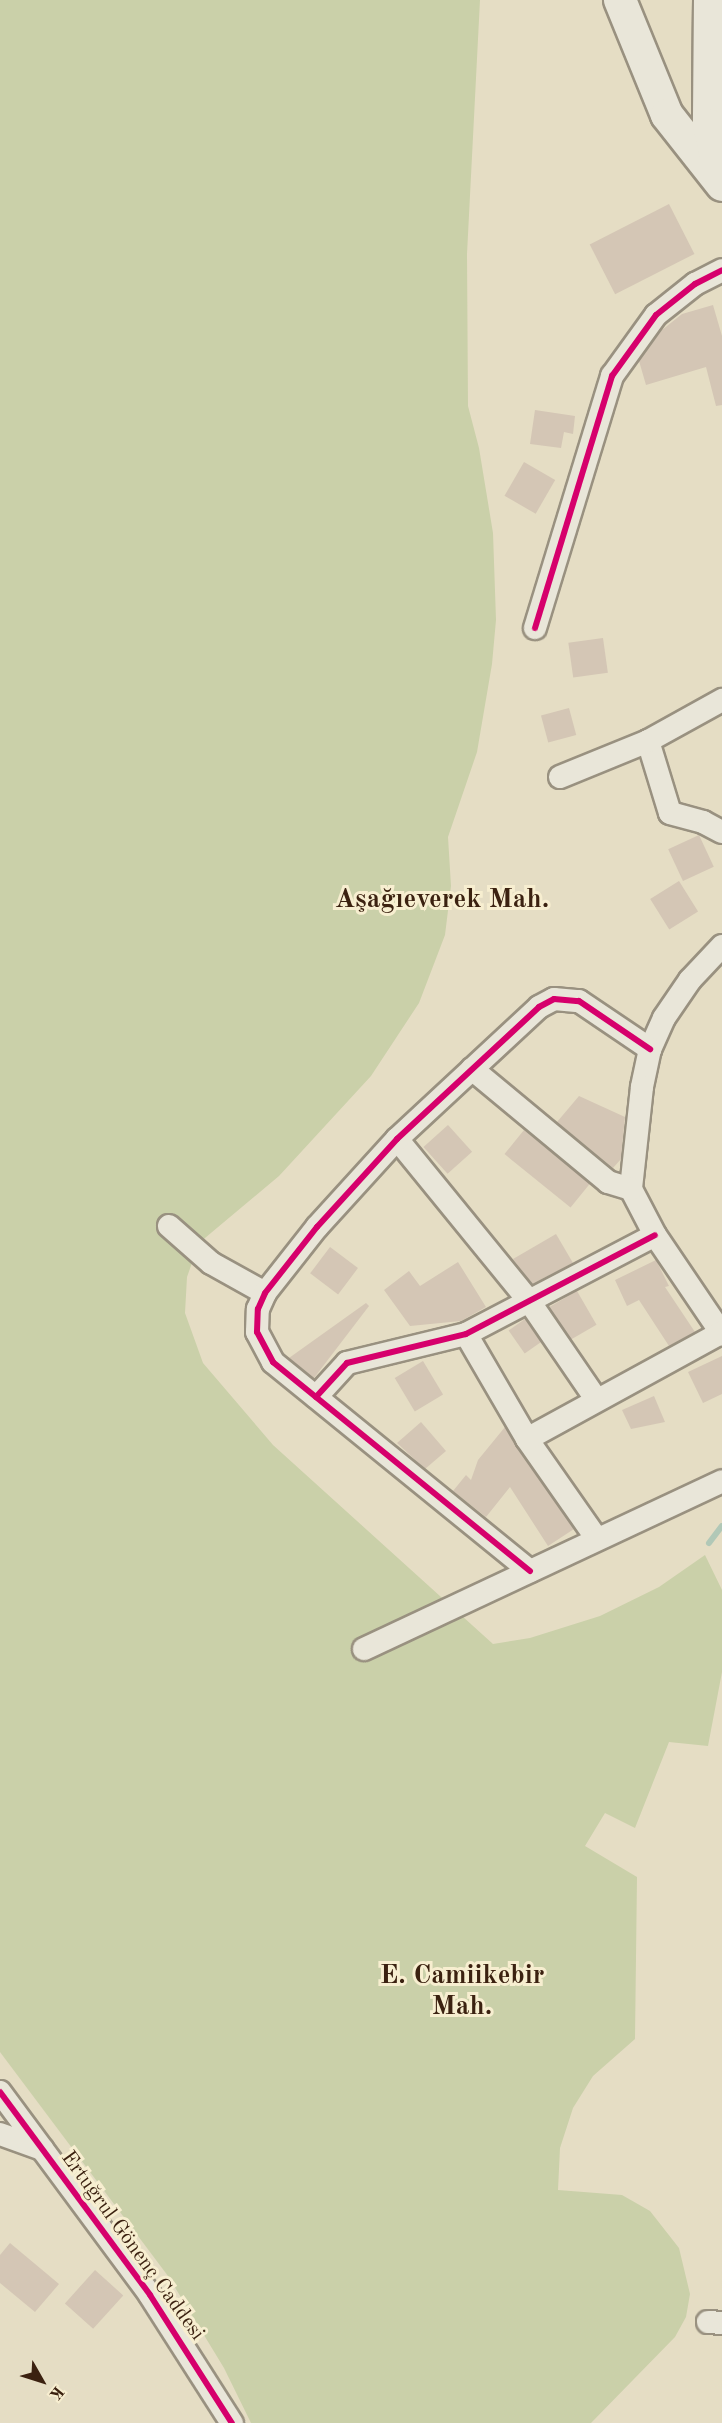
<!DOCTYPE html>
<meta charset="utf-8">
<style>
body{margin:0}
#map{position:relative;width:722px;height:2423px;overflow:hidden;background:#e5ddc4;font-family:"Old Standard TT",serif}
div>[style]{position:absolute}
.green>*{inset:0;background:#cad0a9}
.stream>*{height:6px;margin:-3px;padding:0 3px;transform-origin:3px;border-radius:3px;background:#b1c8b7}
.building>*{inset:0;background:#d4c6b5;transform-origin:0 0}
.roads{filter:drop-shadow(2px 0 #999180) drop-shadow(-2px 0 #999180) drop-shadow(0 2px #999180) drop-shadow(0 -2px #999180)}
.street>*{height:22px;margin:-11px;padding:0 11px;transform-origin:11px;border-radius:11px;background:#e9e6d9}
.secondary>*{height:32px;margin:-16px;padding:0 16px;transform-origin:16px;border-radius:16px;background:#e9e6d9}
.cycleway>*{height:6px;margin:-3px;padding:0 3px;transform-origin:3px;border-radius:3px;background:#d6006c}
span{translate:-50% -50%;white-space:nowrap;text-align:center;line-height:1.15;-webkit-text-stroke:6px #f7eed0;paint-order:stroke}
.street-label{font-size:21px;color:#3b2110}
.district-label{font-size:27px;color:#3b2110;font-weight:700}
.north{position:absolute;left:12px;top:2351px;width:60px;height:60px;-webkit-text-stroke:4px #f7eed0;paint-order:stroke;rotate:129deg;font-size:16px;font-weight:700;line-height:24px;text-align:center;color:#3b2110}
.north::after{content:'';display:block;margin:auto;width:21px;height:27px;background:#3b2110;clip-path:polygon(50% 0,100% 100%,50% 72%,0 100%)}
</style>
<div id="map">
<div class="green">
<i style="clip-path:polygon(0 0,480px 0,467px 254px,468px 406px,479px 448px,493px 533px,496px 620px,492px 664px,477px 752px,448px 837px,451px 886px,445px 935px,419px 1003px,371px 1076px,279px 1176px,199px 1243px,187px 1277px,185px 1313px,203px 1363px,273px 1445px,493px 1644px,530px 1638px,600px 1616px,659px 1587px,705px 1555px,722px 1590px,722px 1672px,708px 1746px,669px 1742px,635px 1828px,605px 1813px,585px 1846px,637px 1877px,635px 2039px,593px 2076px,573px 2108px,560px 2148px,558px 2190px,622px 2195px,650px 2211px,679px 2248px,690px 2294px,686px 2317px,675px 2337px,591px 2423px,251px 2423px,224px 2368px,168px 2276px,0 2052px)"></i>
</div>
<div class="stream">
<i style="left:709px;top:1543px;width:21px;rotate:-53deg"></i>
</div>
<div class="building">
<i style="left:669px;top:204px;width:56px;height:89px;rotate:63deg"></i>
<i style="clip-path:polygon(713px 305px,722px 336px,722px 405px,716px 406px,706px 367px,646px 385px,639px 361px,662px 330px,682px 314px)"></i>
<i style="clip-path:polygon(535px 410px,575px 416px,573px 434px,564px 432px,561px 448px,530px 444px)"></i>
<i style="left:524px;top:462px;width:36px;height:39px;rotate:30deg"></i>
<i style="left:603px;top:638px;width:35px;height:35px;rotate:82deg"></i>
<i style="left:569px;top:708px;width:28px;height:29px;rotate:75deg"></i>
<i style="left:699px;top:835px;width:35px;height:34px;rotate:65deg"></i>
<i style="left:679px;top:881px;width:36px;height:34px;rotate:58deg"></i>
<i style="clip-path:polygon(579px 1096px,625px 1117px,621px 1159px,613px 1168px,557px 1122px)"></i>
<i style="left:448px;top:1125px;width:36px;height:33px;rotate:48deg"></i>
<i style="left:524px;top:1130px;width:85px;height:31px;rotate:39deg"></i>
<i style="clip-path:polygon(556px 1234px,573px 1263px,532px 1284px,513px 1259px)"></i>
<i style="left:330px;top:1247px;width:35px;height:33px;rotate:37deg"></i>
<i style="clip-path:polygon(656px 1260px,669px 1286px,665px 1287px,695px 1332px,669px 1346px,639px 1300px,627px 1306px,615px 1280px)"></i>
<i style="clip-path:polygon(458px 1262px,486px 1307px,461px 1321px,410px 1326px,384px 1290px,409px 1271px,420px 1286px)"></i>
<i style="left:577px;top:1291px;width:39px;height:32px;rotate:60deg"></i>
<i style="clip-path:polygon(366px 1303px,369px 1306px,314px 1378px,289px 1358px)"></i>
<i style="left:525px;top:1319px;width:28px;height:20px;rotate:55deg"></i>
<i style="clip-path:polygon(722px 1356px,722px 1394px,703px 1403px,688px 1372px)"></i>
<i style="left:423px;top:1361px;width:39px;height:33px;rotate:59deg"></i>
<i style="clip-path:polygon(654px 1396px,665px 1422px,631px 1429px,622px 1410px)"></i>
<i style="clip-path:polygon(421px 1422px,446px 1451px,425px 1469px,397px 1443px)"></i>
<i style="clip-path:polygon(505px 1427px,574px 1529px,548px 1546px,510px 1487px,486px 1517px,453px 1491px,466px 1475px,471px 1480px,478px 1460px)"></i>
<i style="clip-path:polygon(10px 2243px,59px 2284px,35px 2312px,0 2283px,0 2255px)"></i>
<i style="left:95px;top:2270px;width:38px;height:45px;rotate:42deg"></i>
</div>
<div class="roads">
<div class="street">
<i style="left:535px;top:628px;width:264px;rotate:-73deg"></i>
<i style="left:612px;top:376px;width:75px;rotate:-54.2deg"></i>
<i style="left:656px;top:315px;width:50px;rotate:-38.5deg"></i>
<i style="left:695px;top:284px;width:30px;rotate:-27deg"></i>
<i style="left:648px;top:741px;width:75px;rotate:73deg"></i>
<i style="left:670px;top:813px;width:34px;rotate:15deg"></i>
<i style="left:703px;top:822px;width:21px;rotate:28deg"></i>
<i style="left:560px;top:777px;width:95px;rotate:-22.2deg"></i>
<i style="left:648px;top:741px;width:85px;rotate:-29deg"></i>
<i style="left:722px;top:946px;width:47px;rotate:133.3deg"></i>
<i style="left:690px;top:980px;width:46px;rotate:124.4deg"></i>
<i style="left:664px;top:1018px;width:34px;rotate:114deg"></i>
<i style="left:650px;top:1049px;width:39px;rotate:102deg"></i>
<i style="left:642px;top:1087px;width:103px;rotate:96.2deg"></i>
<i style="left:631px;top:1189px;width:52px;rotate:62.4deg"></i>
<i style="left:655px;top:1235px;width:120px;rotate:55.9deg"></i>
<i style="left:472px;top:1069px;width:177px;rotate:39.7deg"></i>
<i style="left:608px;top:1182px;width:24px;rotate:17deg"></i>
<i style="left:397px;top:1139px;width:209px;rotate:50.8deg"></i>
<i style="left:529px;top:1301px;width:119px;rotate:55.6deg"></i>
<i style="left:169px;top:1226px;width:56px;rotate:41.4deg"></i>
<i style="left:211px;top:1263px;width:62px;rotate:29.1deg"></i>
<i style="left:466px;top:1334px;width:121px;rotate:59.8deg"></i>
<i style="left:527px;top:1439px;width:122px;rotate:55deg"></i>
<i style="left:316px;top:1397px;width:46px;rotate:-47.6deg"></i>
<i style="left:347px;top:1363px;width:122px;rotate:-13.7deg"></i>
<i style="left:466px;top:1334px;width:213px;rotate:-27.6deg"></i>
<i style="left:527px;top:1439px;width:221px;rotate:-28.7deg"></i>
<i style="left:530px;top:1571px;width:331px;rotate:-140.9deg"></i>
<i style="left:273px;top:1362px;width:34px;rotate:-118deg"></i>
<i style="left:257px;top:1332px;width:23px;rotate:-88deg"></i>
<i style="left:258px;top:1309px;width:17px;rotate:-66deg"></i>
<i style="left:265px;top:1293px;width:84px;rotate:-51.8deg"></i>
<i style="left:317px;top:1227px;width:119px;rotate:-47.7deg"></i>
<i style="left:397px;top:1139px;width:194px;rotate:-42.9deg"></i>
<i style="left:539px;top:1007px;width:17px;rotate:-28deg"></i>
<i style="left:554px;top:999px;width:25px;rotate:5deg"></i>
<i style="left:579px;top:1001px;width:86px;rotate:34.1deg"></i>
<i style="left:364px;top:1649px;width:395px;rotate:-25.1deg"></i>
<i style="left:0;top:2092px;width:252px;rotate:53.5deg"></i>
<i style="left:150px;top:2295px;width:152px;rotate:57.4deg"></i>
<i style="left:0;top:2134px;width:45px;rotate:19.7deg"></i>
<i style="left:708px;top:2322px;width:14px;rotate:4deg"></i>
</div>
<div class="secondary">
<i style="left:620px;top:0;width:124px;rotate:67.8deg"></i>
<i style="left:667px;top:115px;width:89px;rotate:51.8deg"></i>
<i style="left:710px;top:0;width:125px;rotate:90.5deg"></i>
<i style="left:709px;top:125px;width:51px;rotate:77.6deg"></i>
</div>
</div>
<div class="cycleway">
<i style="left:535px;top:628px;width:264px;rotate:-73deg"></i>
<i style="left:612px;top:376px;width:75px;rotate:-54.2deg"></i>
<i style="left:656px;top:315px;width:50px;rotate:-38.5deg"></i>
<i style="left:695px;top:284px;width:30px;rotate:-27deg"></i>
<i style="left:316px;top:1397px;width:46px;rotate:-47.6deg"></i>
<i style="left:347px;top:1363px;width:122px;rotate:-13.7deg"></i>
<i style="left:466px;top:1334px;width:213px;rotate:-27.6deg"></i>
<i style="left:530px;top:1571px;width:331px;rotate:-140.9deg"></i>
<i style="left:273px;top:1362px;width:34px;rotate:-118deg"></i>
<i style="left:257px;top:1332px;width:23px;rotate:-88deg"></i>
<i style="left:258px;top:1309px;width:17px;rotate:-66deg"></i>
<i style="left:265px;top:1293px;width:84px;rotate:-51.8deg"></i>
<i style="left:317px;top:1227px;width:119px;rotate:-47.7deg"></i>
<i style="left:397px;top:1139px;width:194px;rotate:-42.9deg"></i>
<i style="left:539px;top:1007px;width:17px;rotate:-28deg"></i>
<i style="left:554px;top:999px;width:25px;rotate:5deg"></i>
<i style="left:579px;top:1001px;width:86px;rotate:34.1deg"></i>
<i style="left:0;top:2092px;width:252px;rotate:53.5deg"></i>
<i style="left:150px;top:2295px;width:152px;rotate:57.4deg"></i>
</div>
<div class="street-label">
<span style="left:132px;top:2246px;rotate:54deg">Ertuğrul Gönenç Caddesi</span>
</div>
<div class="district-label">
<span style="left:442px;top:900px">Aşağıeverek Mah.</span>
<span style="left:462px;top:1991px">E. Camiikebir<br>Mah.</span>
</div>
<div class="north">K</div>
</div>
